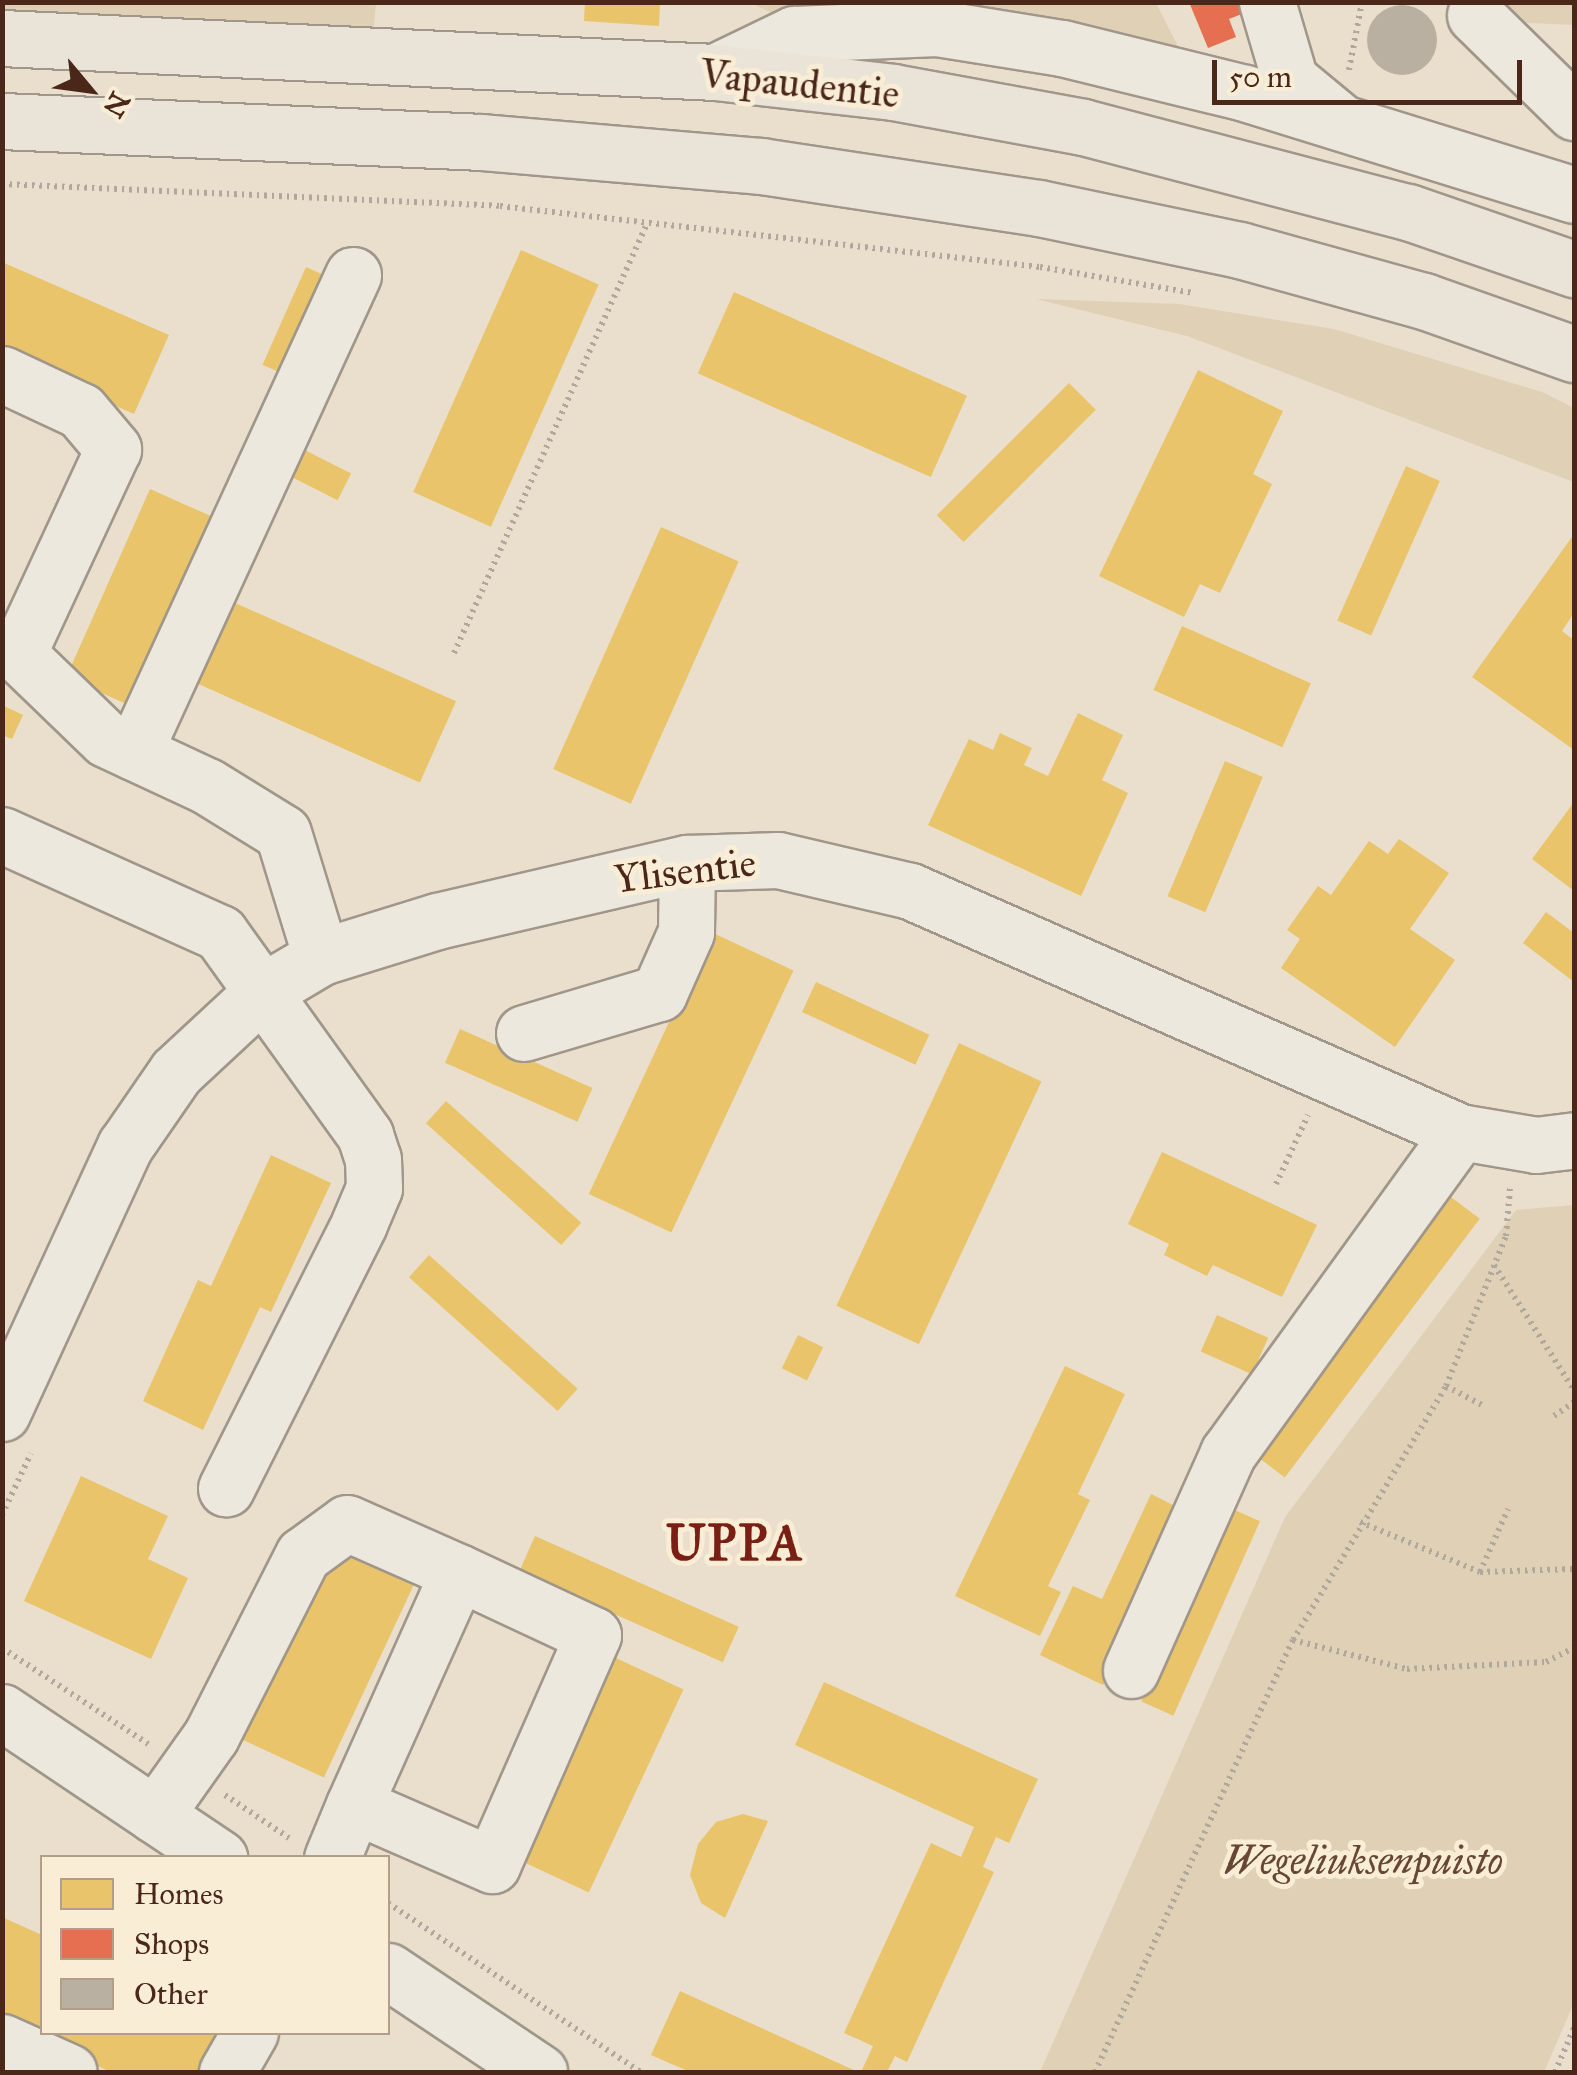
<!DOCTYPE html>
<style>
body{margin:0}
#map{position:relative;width:1577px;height:2075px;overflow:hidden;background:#e9dfcc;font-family:"IM FELL Great Primer",serif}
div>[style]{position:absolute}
.green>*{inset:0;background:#e0d0b5}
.homes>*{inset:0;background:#e9c46a;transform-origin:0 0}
.shops>*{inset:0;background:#e76f51}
.building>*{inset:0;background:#b9b0a2}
.round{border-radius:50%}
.path>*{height:6px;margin-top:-3px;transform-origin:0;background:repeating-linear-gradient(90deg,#b0a89f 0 2.5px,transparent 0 7.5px)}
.roads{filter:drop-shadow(2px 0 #a09689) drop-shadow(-2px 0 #a09689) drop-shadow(0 2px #a09689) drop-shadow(0 -2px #a09689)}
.minor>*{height:55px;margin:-27.5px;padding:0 27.5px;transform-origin:27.5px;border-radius:27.5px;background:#ece8de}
.major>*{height:55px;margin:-27.5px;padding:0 27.5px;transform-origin:27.5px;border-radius:27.5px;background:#eae3d8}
span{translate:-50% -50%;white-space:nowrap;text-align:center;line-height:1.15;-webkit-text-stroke:10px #f9edd5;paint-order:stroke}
.street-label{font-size:40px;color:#4a2719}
.park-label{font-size:40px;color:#674635;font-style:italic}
.district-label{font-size:50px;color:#7a1f14;font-weight:700;letter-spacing:2.5px}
.frame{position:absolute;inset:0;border:5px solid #4a2719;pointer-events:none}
.legend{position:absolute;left:40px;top:1855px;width:350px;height:180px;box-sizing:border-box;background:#f9edd5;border:2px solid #b39e8a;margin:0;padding:12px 18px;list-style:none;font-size:30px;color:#4a2719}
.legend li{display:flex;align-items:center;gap:20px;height:50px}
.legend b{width:50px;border:2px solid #b39e8a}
.north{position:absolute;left:40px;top:40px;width:100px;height:100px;-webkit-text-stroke:8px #f9edd5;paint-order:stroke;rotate:119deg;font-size:28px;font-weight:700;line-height:40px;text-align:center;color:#4a2719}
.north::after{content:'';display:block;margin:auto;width:35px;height:45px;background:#4a2719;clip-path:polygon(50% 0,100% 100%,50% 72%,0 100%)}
.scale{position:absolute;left:1212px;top:60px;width:310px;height:45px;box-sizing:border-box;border:5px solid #4a2719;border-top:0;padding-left:12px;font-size:30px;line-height:35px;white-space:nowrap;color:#4a2719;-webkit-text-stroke:8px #f9edd5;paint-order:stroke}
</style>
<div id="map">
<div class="green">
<i style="clip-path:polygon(2px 3px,376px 3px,373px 36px,3px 10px)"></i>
<i style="clip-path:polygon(751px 3px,1156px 3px,1188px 66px,770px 12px)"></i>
<i style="clip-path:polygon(1484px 3px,1574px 3px,1574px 25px,1505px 22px)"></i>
<i style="clip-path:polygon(1036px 299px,1179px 304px,1334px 329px,1542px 392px,1574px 408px,1574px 482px,1187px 336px)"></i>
<i style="clip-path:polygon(1574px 1205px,1574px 2003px,1544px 2072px,1040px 2072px,1285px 1517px,1516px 1210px)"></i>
</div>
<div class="homes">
<i style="clip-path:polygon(585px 2px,660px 2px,659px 26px,584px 21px)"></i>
<i style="left:521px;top:250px;width:85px;height:265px;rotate:24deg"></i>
<i style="clip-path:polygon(2px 262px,169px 335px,134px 414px,2px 356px)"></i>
<i style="left:306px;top:267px;width:27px;height:107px;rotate:24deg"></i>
<i style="left:734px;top:292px;width:255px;height:89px;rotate:24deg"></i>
<i style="clip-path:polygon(1198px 370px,1283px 411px,1253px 474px,1272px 484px,1220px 593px,1200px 584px,1184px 617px,1099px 576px)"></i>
<i style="left:1069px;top:383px;width:38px;height:187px;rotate:45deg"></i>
<i style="left:295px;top:445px;width:63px;height:30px;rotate:27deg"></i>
<i style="left:1406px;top:466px;width:37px;height:169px;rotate:24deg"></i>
<i style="left:150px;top:489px;width:69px;height:206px;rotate:24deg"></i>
<i style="left:661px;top:527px;width:85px;height:265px;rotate:24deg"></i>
<i style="clip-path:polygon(1574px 534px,1574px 613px,1562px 631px,1574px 640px,1574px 750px,1472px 677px)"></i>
<i style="left:224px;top:598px;width:254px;height:89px;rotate:24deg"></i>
<i style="left:1182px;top:626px;width:141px;height:70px;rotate:24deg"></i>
<i style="clip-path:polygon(2px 705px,23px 715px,12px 739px,2px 735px)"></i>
<i style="clip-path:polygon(1078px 713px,1123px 735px,1102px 780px,1128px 793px,1081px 896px,928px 825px,969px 739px,993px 750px,1000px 733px,1032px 748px,1024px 765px,1048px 776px)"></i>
<i style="left:1225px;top:761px;width:41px;height:147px;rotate:23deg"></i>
<i style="clip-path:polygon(1574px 802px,1574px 891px,1532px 859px)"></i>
<i style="clip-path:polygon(1399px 839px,1449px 873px,1410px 929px,1455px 960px,1395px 1047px,1281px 968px,1300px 939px,1287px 930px,1318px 886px,1331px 895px,1369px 841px,1388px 854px)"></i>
<i style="clip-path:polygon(1546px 912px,1574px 933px,1574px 982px,1523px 943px)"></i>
<i style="left:711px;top:932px;width:91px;height:289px;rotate:25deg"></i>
<i style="left:816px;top:982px;width:125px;height:33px;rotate:25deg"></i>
<i style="left:460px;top:1029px;width:145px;height:37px;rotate:24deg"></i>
<i style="left:959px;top:1043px;width:91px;height:290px;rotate:25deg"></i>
<i style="left:446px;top:1101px;width:182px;height:30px;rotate:42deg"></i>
<i style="clip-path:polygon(1162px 1152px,1317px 1225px,1282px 1297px,1213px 1265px,1207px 1276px,1164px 1255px,1169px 1244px,1128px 1224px)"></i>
<i style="clip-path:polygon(271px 1155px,331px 1183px,271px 1312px,260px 1307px,203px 1430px,143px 1401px,198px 1280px,211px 1286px)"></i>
<i style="left:1451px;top:1197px;width:36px;height:324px;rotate:37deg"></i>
<i style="left:429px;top:1255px;width:200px;height:30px;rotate:42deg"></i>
<i style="left:1217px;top:1315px;width:56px;height:40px;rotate:24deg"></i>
<i style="left:798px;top:1335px;width:28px;height:37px;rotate:26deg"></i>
<i style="clip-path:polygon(1065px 1366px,1125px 1394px,1078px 1494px,1090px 1500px,1048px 1586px,1061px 1592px,1040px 1636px,955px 1596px)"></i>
<i style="clip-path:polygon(81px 1476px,168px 1516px,148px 1559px,188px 1578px,151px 1659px,24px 1601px)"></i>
<i style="clip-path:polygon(1151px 1494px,1185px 1511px,1103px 1685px,1040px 1655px,1073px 1586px,1102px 1599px)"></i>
<i style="left:1228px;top:1507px;width:35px;height:213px;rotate:24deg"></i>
<i style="left:535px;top:1536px;width:223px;height:39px;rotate:24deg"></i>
<i style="left:331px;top:1547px;width:91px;height:212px;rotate:25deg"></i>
<i style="left:601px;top:1651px;width:91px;height:224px;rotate:25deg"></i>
<i style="clip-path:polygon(824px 1682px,1038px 1779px,1009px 1843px,996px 1837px,983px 1867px,994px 1872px,907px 2062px,895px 2056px,887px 2072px,861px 2072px,873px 2046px,844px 2033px,931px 1843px,961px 1857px,974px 1827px,795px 1745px)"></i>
<i style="clip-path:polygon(743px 1814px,768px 1821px,725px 1918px,701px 1903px,690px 1875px,698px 1844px,716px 1822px)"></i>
<i style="clip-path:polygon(2px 1917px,42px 1935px,42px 2032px,225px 2032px,206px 2072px,111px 2072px,2px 2023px)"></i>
<i style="clip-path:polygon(680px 1991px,858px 2072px,690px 2072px,651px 2055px)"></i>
</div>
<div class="shops">
<i style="clip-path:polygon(1189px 2px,1243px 2px,1247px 12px,1229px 19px,1236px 37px,1208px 48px)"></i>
</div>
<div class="building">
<i class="round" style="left:1367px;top:5px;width:70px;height:70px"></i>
</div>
<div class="path">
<i style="left:1349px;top:70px;width:69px;rotate:-79.2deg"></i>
<i style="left:2px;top:184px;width:498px;rotate:2.5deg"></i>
<i style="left:500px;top:206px;width:543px;rotate:6.44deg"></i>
<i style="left:1040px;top:267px;width:155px;rotate:9.6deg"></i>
<i style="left:454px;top:653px;width:471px;rotate:-65.8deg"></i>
<i style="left:1276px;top:1184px;width:76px;rotate:-65.1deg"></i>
<i style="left:1494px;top:1265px;width:148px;rotate:57.4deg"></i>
<i style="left:1446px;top:1386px;width:43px;rotate:27.8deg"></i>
<i style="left:1554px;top:1416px;width:24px;rotate:-35deg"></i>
<i style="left:2px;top:1515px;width:68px;rotate:-64.9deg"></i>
<i style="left:1360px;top:1522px;width:130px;rotate:22.6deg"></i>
<i style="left:1480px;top:1572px;width:94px;rotate:-1.8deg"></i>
<i style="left:1480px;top:1572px;width:69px;rotate:-66deg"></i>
<i style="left:1293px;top:1640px;width:118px;rotate:14.3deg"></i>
<i style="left:1407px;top:1669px;width:139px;rotate:-2.9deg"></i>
<i style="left:1546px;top:1662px;width:31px;rotate:-27deg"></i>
<i style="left:2px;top:1648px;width:175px;rotate:33.3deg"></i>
<i style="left:225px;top:1795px;width:77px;rotate:33.9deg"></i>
<i style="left:388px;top:1903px;width:303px;rotate:33.8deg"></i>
<i style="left:1095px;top:2072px;width:475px;rotate:-65.4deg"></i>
<i style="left:1293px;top:1640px;width:297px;rotate:-58.9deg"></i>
<i style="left:1446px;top:1386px;width:162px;rotate:-68.2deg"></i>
<i style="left:1506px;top:1236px;width:48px;rotate:-85.2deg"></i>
<i style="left:1555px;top:2072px;width:48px;rotate:-66.6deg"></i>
</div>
<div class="roads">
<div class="minor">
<i style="left:1267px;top:2px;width:81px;rotate:73.6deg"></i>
<i style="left:1290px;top:80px;width:60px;rotate:39.6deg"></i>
<i style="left:1475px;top:15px;width:139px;rotate:44.4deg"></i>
<i style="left:715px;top:72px;width:88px;rotate:-25.7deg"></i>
<i style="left:794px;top:34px;width:143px;rotate:-2.4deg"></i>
<i style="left:937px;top:28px;width:127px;rotate:9.1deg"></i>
<i style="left:1062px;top:48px;width:188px;rotate:13.8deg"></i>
<i style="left:1245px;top:93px;width:344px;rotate:17.2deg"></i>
<i style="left:2px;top:374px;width:87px;rotate:25.1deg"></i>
<i style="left:81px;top:411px;width:50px;rotate:49.9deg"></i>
<i style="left:113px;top:449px;width:226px;rotate:114.9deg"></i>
<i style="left:2px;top:651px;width:16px;rotate:11deg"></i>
<i style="left:18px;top:654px;width:122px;rotate:44deg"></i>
<i style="left:106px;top:739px;width:111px;rotate:25deg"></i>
<i style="left:207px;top:786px;width:89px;rotate:31.7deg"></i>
<i style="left:283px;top:833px;width:130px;rotate:73deg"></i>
<i style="left:134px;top:752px;width:525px;rotate:-65.34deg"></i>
<i style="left:2px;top:835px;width:239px;rotate:24.2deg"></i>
<i style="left:220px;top:933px;width:249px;rotate:54.3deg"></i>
<i style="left:365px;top:1135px;width:25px;rotate:72deg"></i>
<i style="left:373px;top:1159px;width:29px;rotate:88deg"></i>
<i style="left:374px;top:1188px;width:39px;rotate:113deg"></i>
<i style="left:359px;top:1224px;width:296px;rotate:116.7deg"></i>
<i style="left:524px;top:1033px;width:141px;rotate:-16.5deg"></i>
<i style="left:659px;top:993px;width:67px;rotate:-66.1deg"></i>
<i style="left:686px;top:932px;width:69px;rotate:-89.2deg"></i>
<i style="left:2px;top:1413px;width:294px;rotate:-65.3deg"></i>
<i style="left:125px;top:1146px;width:90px;rotate:-55.4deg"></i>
<i style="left:176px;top:1072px;width:117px;rotate:-42.9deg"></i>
<i style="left:262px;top:992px;width:69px;rotate:-30.7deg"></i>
<i style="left:321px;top:957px;width:121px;rotate:-17.2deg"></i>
<i style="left:437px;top:921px;width:257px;rotate:-13.1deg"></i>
<i style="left:687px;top:863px;width:91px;rotate:-1.9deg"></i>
<i style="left:778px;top:860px;width:136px;rotate:13.2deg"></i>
<i style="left:910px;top:891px;width:600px;rotate:23.66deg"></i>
<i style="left:1460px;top:1132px;width:77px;rotate:9.7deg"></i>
<i style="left:1536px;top:1145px;width:38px;rotate:-7deg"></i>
<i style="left:1131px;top:1670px;width:238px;rotate:-65.9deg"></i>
<i style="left:1228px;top:1453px;width:396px;rotate:-54.1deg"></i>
<i style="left:2px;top:1712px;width:262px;rotate:33.9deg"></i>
<i style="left:155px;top:1815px;width:97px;rotate:-54.7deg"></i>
<i style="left:211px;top:1736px;width:203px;rotate:-63.1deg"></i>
<i style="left:303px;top:1555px;width:54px;rotate:-36deg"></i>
<i style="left:347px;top:1523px;width:121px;rotate:23.8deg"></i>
<i style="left:332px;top:1858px;width:57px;rotate:-67.5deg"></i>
<i style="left:354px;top:1805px;width:255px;rotate:-65.9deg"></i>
<i style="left:458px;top:1572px;width:149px;rotate:25deg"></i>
<i style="left:593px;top:1635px;width:251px;rotate:113.7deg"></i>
<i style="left:492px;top:1865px;width:150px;rotate:-156.5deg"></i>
<i style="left:388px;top:1971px;width:182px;rotate:33.8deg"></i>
<i style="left:2px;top:2042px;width:73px;rotate:24.1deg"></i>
<i style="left:227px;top:2072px;width:46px;rotate:-60.1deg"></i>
</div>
<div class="major">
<i style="left:2px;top:38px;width:714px;rotate:2.73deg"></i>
<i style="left:715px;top:72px;width:179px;rotate:6.4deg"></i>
<i style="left:893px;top:92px;width:193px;rotate:10.4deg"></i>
<i style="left:1083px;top:127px;width:336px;rotate:14.7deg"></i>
<i style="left:1408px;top:212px;width:176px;rotate:19deg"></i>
<i style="left:2px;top:121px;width:479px;rotate:2.5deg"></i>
<i style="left:481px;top:142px;width:281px;rotate:4.9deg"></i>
<i style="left:761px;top:166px;width:281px;rotate:8.6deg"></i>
<i style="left:1039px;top:208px;width:205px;rotate:11.8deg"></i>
<i style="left:1240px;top:250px;width:191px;rotate:15.5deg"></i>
<i style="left:1424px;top:301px;width:159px;rotate:19.5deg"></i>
</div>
</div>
<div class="street-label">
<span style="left:800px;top:84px;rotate:6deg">Vapaudentie</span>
<span style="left:685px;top:871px;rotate:-7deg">Ylisentie</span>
</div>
<div class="park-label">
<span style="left:1363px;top:1861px">Wegeliuksenpuisto</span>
</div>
<div class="district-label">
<span style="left:735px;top:1544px">UPPA</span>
</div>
<div class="frame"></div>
<ul class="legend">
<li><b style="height:28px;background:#e9c46a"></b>Homes</li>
<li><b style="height:28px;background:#e76f51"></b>Shops</li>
<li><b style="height:28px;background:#b9b0a2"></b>Other</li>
</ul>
<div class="north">N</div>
<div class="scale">50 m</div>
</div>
